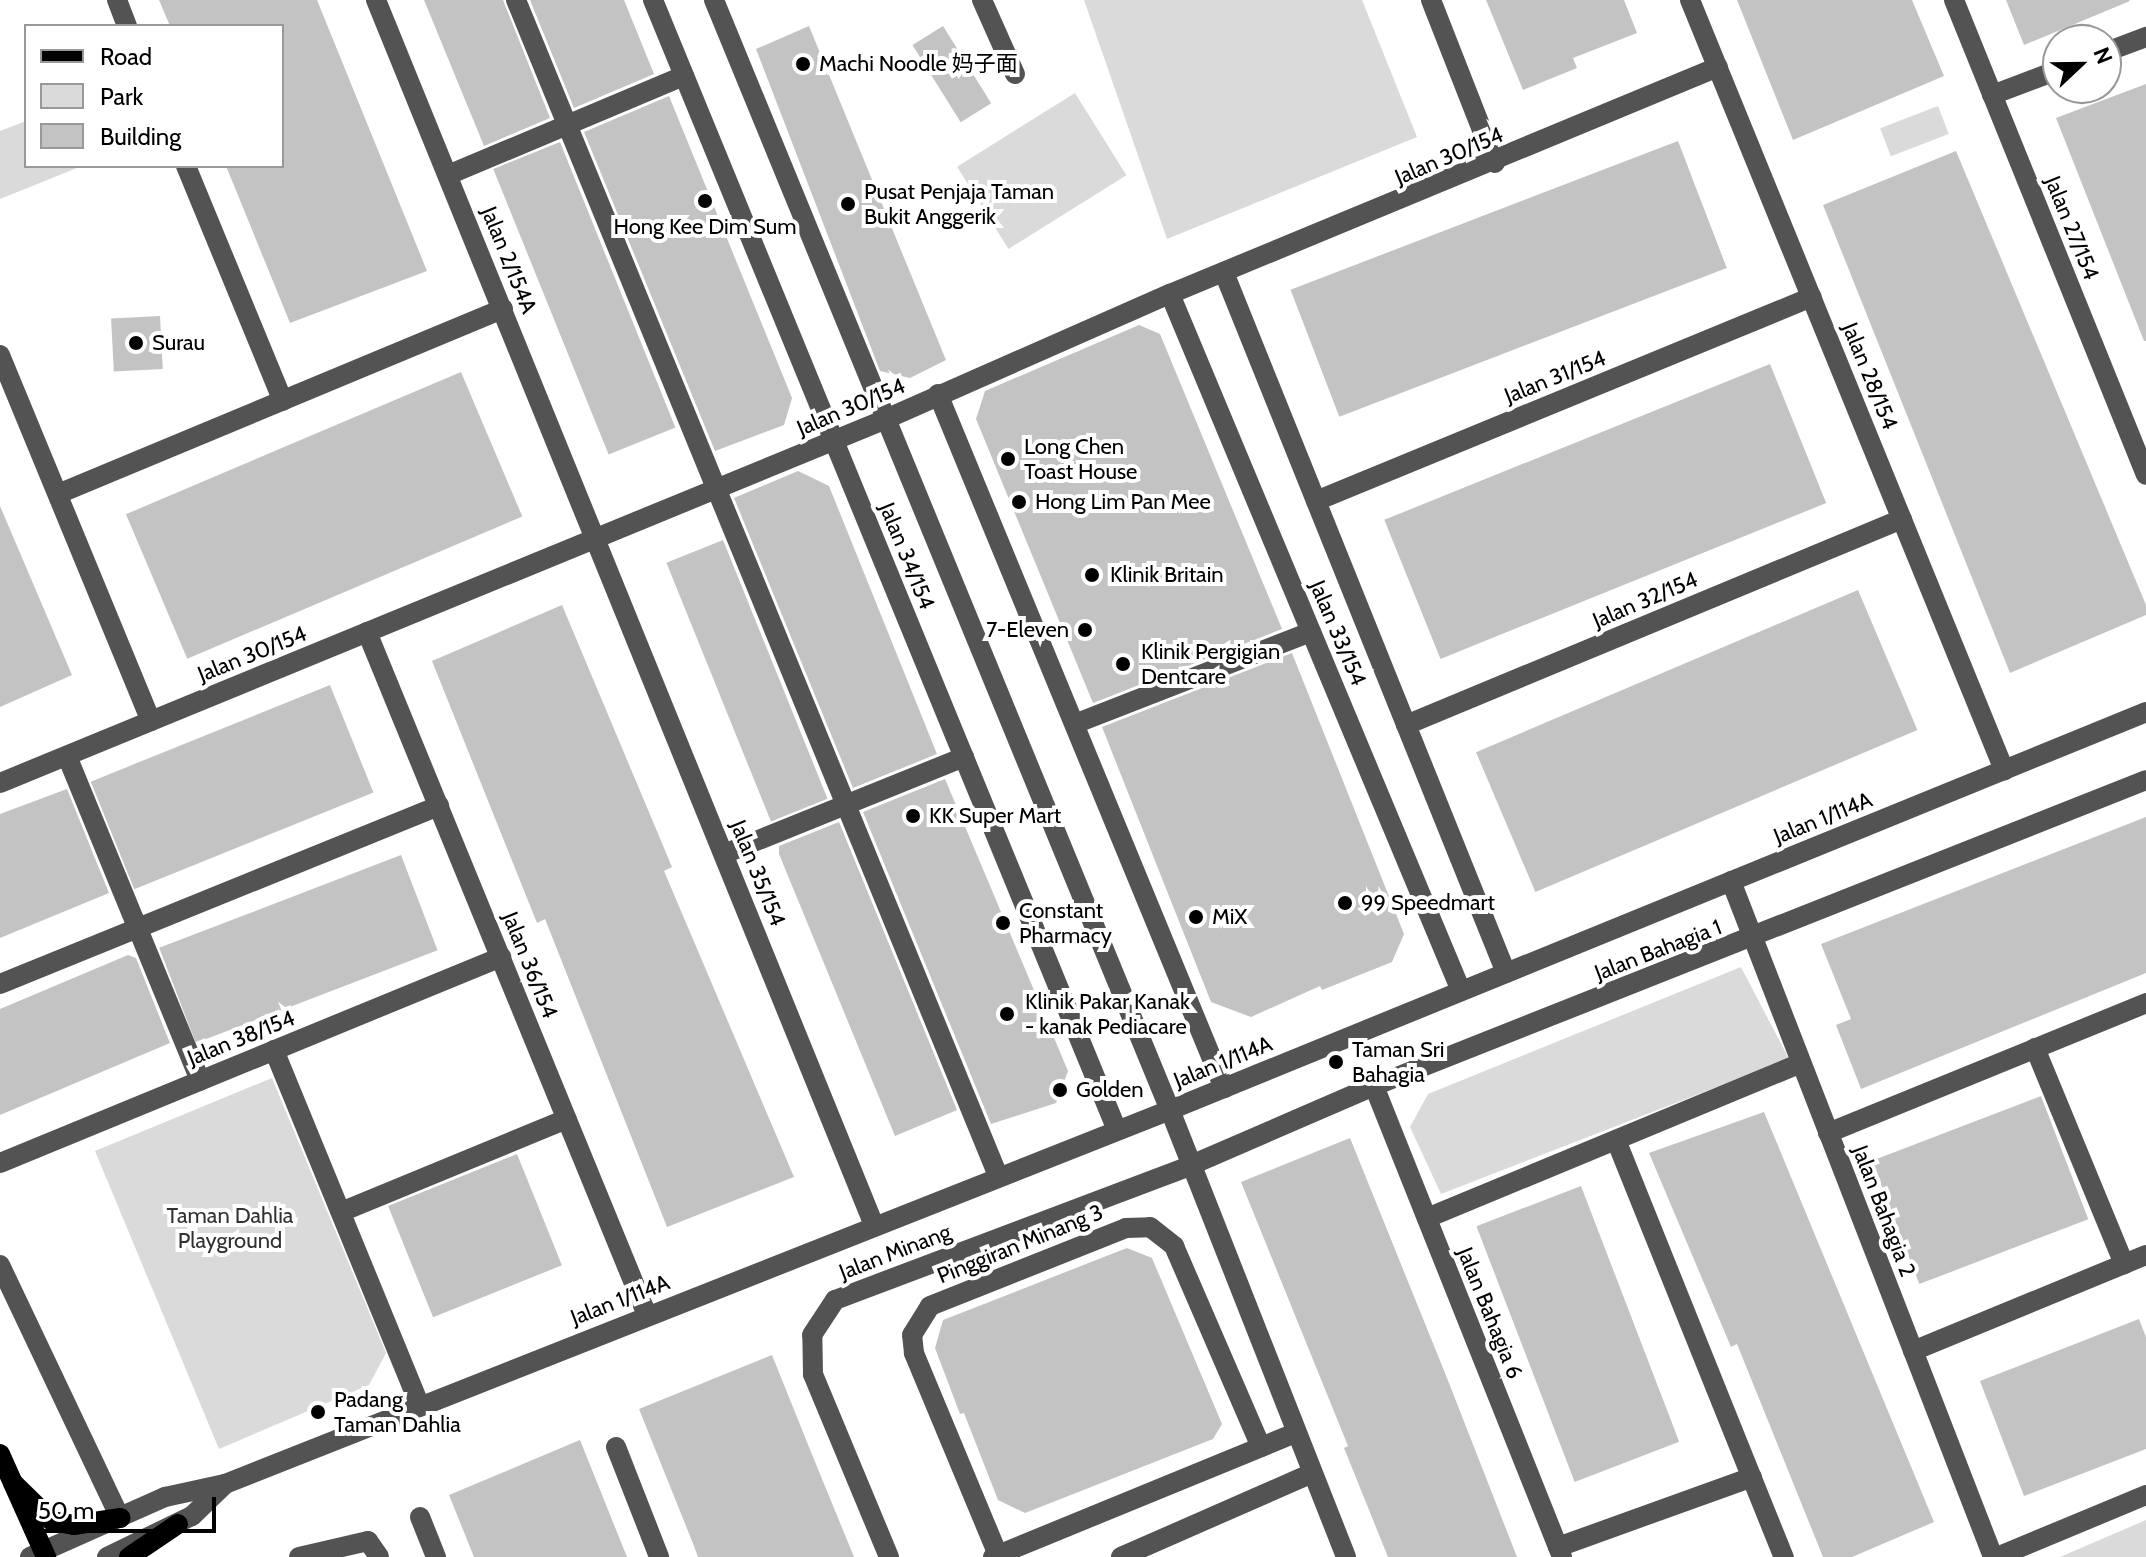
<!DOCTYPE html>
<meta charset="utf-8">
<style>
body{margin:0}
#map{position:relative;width:2146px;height:1557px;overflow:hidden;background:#fff;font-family:Cabin,"Noto Sans SC",sans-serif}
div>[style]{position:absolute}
.green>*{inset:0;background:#dadada;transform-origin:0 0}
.building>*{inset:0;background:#c3c3c3;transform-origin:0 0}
.minor>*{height:20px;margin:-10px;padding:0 10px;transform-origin:10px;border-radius:10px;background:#535353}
.major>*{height:20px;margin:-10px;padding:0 10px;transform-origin:10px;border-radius:10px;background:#000}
.dots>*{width:22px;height:22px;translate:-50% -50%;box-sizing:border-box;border:4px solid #fff;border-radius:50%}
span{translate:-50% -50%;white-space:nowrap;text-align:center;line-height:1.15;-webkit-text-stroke:8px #fff;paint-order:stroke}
.poi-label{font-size:22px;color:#000}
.left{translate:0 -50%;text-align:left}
.right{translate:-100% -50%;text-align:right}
.street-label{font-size:22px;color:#000}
.park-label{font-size:22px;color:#313131}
.legend{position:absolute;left:24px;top:24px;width:260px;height:144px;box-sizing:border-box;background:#fff;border:2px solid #999;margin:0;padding:10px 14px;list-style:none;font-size:24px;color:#000}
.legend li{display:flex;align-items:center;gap:16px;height:40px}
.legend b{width:40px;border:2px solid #999}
.north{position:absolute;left:2042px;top:24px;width:80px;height:80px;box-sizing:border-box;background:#fff;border:2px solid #999;border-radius:50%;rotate:68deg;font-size:22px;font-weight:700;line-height:32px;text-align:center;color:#000}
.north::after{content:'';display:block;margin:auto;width:28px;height:36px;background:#000;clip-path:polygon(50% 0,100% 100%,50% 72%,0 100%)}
.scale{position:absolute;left:24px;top:1497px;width:192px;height:36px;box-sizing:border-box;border:4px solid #000;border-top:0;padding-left:10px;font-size:24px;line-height:28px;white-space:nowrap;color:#000;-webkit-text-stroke:6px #fff;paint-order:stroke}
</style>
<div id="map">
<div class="green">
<i style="clip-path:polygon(1084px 0,1362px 0,1417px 137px,1167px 239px)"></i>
<i style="left:1075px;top:93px;width:97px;height:139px;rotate:58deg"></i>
<i style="left:1938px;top:106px;width:30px;height:62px;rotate:69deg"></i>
<i style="clip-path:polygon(26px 121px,26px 166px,77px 168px,0 199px,0 131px)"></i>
<i style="clip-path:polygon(1741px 967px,1789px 1059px,1441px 1194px,1410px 1127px,1428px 1094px)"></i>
<i style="clip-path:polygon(272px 1078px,386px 1353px,369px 1385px,219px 1449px,95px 1151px)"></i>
<i style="clip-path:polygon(2146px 1520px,2146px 1557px,2060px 1557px)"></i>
</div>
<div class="building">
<i style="clip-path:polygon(159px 0,317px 0,427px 271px,290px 323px,226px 166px,282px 166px,282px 26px,170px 26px)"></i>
<i style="clip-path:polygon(424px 0,503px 0,550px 118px,484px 146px)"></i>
<i style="clip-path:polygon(530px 0,624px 0,654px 74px,574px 108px)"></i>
<i style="clip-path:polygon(1486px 0,1624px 0,1637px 33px,1573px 58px,1577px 68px,1523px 90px)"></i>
<i style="clip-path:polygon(1737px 0,1912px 0,1944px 76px,1793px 140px)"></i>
<i style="clip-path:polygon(2006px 0,2129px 0,2130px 1px,2024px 45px)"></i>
<i style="clip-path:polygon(809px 26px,946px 360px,910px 378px,880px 371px,756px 49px)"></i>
<i style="left:943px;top:26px;width:91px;height:36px;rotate:58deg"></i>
<i style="clip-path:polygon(2146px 84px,2146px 341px,2144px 341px,2056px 118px)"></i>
<i style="clip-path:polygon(669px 96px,792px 398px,784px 425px,715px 451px,584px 132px)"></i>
<i style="left:1678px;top:141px;width:136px;height:415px;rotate:69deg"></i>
<i style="left:560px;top:142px;width:308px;height:72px;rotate:68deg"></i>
<i style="clip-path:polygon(1956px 151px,2146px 605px,2146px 615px,2010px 673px,1823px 205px)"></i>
<i style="left:160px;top:316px;width:53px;height:49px;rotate:87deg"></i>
<i style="clip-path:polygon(1139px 325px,1160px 334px,1282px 629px,1093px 703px,976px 419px,985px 391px)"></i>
<i style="left:1770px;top:364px;width:150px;height:416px;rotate:68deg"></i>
<i style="left:461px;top:372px;width:157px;height:364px;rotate:67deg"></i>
<i style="clip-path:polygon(798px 471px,829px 486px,937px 754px,853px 788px,734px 498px)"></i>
<i style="clip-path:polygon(0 506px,72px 675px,0 707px)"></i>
<i style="left:723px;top:540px;width:279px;height:61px;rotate:68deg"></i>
<i style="left:1858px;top:590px;width:152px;height:415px;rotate:67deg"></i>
<i style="clip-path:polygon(562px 605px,672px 867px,664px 871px,794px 1177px,667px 1227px,545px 919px,537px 923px,432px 661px)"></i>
<i style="clip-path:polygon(1292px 653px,1404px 934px,1392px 962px,1322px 990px,1320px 986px,1251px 1017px,1211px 1002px,1102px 727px)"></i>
<i style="left:330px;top:685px;width:116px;height:258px;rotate:68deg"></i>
<i style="clip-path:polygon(945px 779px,1068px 1071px,1056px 1103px,991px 1124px,863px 812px)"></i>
<i style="clip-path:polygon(67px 789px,109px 893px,0 938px,0 814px)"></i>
<i style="clip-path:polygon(2146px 817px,2146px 973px,1861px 1089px,1836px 1025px,1851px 1019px,1821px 944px)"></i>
<i style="clip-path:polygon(839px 822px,957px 1110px,895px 1136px,779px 854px,779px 846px)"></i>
<i style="left:401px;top:855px;width:102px;height:259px;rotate:69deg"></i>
<i style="clip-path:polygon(128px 955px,136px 958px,170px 1043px,0 1115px,0 1009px)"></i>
<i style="left:2041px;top:1096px;width:132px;height:181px;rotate:69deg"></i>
<i style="clip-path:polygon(1764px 1112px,1934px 1522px,1852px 1557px,1823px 1557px,1737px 1344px,1731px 1347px,1649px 1153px)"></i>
<i style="clip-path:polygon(1350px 1138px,1447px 1378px,1517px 1557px,1388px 1557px,1344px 1448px,1348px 1446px,1241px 1182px)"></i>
<i style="left:517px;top:1154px;width:120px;height:139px;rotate:68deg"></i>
<i style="left:1581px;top:1186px;width:274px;height:112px;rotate:69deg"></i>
<i style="clip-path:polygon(1127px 1248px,1152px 1258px,1222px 1424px,1213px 1439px,1025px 1513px,998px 1500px,964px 1413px,960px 1414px,935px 1348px,943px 1320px)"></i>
<i style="clip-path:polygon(2139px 1319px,2146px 1337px,2146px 1449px,2024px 1496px,1980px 1381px)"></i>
<i style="clip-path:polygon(772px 1355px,811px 1452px,854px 1557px,698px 1557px,692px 1541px,639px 1409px)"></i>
<i style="clip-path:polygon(580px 1440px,627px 1557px,474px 1557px,449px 1495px)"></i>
</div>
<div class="minor">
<i style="left:117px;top:0;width:28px;rotate:69deg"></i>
<i style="left:376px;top:0;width:1322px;rotate:67.88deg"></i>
<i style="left:516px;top:0;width:1271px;rotate:67.71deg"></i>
<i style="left:653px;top:0;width:1222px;rotate:67.68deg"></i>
<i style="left:714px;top:0;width:1200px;rotate:67.67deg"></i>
<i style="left:1170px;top:1110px;width:480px;rotate:68.5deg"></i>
<i style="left:982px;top:0;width:81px;rotate:66deg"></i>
<i style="left:1431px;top:0;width:175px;rotate:68.6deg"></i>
<i style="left:1690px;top:0;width:832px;rotate:67.81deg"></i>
<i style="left:1954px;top:0;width:512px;rotate:67.99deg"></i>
<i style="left:2106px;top:52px;width:43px;rotate:-20.6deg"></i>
<i style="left:1992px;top:95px;width:71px;rotate:-20.7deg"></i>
<i style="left:186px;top:166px;width:254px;rotate:67.6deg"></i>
<i style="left:448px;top:175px;width:256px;rotate:-22.8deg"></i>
<i style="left:1225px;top:275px;width:752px;rotate:68.07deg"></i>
<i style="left:1170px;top:294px;width:755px;rotate:67.34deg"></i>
<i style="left:0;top:355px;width:396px;rotate:67.6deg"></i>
<i style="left:938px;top:394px;width:751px;rotate:67.6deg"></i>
<i style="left:58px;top:494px;width:482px;rotate:-22.6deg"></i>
<i style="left:1316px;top:501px;width:536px;rotate:-22.36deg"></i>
<i style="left:367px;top:632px;width:738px;rotate:67.71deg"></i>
<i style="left:1077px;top:723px;width:251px;rotate:-21.3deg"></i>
<i style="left:1406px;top:725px;width:537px;rotate:-22.55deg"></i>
<i style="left:67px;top:756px;width:351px;rotate:67.7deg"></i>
<i style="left:0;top:783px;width:958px;rotate:-22.33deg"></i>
<i style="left:886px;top:419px;width:310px;rotate:-23.8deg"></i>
<i style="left:1170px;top:294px;width:593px;rotate:-22.5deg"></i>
<i style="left:724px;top:854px;width:259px;rotate:-22deg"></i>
<i style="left:1731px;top:881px;width:725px;rotate:68.81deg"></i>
<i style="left:0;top:984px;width:474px;rotate:-22.1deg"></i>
<i style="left:2035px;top:1048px;width:234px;rotate:67.6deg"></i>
<i style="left:274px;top:1050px;width:382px;rotate:67.7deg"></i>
<i style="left:1374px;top:1086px;width:507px;rotate:68.24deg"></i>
<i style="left:1828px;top:1133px;width:344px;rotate:-22.2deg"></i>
<i style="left:1616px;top:1140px;width:450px;rotate:68.1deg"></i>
<i style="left:0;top:1163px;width:542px;rotate:-22.35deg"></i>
<i style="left:341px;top:1212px;width:244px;rotate:-22.4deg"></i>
<i style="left:1427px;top:1218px;width:405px;rotate:-22.5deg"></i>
<i style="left:0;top:1265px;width:280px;rotate:64.6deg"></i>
<i style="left:1913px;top:1351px;width:252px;rotate:-22.4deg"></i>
<i style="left:616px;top:1447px;width:118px;rotate:68.6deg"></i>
<i style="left:420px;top:1517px;width:43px;rotate:68.2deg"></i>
<i style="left:1558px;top:1547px;width:206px;rotate:-19.8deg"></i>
<i style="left:998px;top:1555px;width:219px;rotate:-112.6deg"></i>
<i style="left:914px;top:1353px;width:18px;rotate:-96deg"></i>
<i style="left:912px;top:1335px;width:34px;rotate:-58deg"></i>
<i style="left:930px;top:1306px;width:211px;rotate:-21.7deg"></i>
<i style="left:1126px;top:1228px;width:24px;rotate:-2deg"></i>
<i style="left:1150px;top:1227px;width:31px;rotate:38deg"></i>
<i style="left:1174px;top:1246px;width:219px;rotate:66.6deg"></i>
<i style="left:30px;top:1557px;width:148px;rotate:-24deg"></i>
<i style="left:165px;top:1497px;width:61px;rotate:-12.2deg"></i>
<i style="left:225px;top:1484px;width:1016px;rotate:-21.59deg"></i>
<i style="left:1170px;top:1110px;width:1054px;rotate:-22.18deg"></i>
<i style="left:107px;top:1557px;width:94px;rotate:-25.8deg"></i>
<i style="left:192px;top:1516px;width:46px;rotate:-44.1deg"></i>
<i style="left:299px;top:1557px;width:71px;rotate:-13.1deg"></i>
<i style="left:368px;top:1541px;width:19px;rotate:55deg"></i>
<i style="left:889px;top:1557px;width:198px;rotate:-112.6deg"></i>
<i style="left:813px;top:1374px;width:39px;rotate:-91deg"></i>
<i style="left:812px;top:1335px;width:42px;rotate:-56.7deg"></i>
<i style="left:835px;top:1300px;width:379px;rotate:-20.7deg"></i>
<i style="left:1189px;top:1166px;width:202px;rotate:-23.4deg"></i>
<i style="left:1374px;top:1086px;width:830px;rotate:-21.62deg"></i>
<i style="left:993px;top:1557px;width:326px;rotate:-22.3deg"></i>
<i style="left:1121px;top:1557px;width:209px;rotate:-23.7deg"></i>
<i style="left:1997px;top:1557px;width:161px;rotate:-22.6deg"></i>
</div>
<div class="major">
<i style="left:0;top:1454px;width:113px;rotate:65.9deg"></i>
<i style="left:13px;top:1483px;width:54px;rotate:44.3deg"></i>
<i style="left:52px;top:1521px;width:22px;rotate:10deg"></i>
<i style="left:74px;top:1525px;width:47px;rotate:-8.7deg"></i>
<i style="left:129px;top:1557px;width:59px;rotate:-34deg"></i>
</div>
<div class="dots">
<i style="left:803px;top:64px;background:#000"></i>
<i style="left:705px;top:201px;background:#000"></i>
<i style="left:848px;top:204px;background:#000"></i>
<i style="left:136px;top:343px;background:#000"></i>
<i style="left:1008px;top:459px;background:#000"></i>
<i style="left:1019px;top:502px;background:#000"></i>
<i style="left:1092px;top:575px;background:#000"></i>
<i style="left:1085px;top:630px;background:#000"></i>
<i style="left:1123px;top:664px;background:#000"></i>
<i style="left:913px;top:816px;background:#000"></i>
<i style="left:1345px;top:903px;background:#000"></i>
<i style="left:1196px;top:917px;background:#000"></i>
<i style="left:1003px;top:923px;background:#000"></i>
<i style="left:1007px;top:1014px;background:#000"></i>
<i style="left:1336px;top:1062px;background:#000"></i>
<i style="left:1060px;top:1090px;background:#000"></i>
<i style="left:318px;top:1412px;background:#000"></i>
</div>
<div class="poi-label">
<span class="left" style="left:819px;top:64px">Machi Noodle 妈子面</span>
<span class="left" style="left:864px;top:204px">Pusat Penjaja Taman<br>Bukit Anggerik</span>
<span style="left:705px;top:227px">Hong Kee Dim Sum</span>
<span class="left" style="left:152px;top:343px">Surau</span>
<span class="left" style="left:1024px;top:459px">Long Chen<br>Toast House</span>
<span class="left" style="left:1035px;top:502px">Hong Lim Pan Mee</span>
<span class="left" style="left:1110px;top:575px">Klinik Britain</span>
<span class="right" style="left:1069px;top:630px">7-Eleven</span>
<span class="left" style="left:1141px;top:664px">Klinik Pergigian<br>Dentcare</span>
<span class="left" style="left:929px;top:816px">KK Super Mart</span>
<span class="left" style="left:1361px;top:903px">99 Speedmart</span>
<span class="left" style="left:1019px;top:923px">Constant<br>Pharmacy</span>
<span class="left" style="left:1212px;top:917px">MiX</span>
<span class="left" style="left:1025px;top:1014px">Klinik Pakar Kanak<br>- kanak Pediacare</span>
<span class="left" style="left:1352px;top:1062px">Taman Sri<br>Bahagia</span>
<span class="left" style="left:1076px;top:1090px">Golden</span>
<span class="left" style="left:334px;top:1412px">Padang<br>Taman Dahlia</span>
</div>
<div class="street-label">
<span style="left:1449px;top:156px;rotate:-23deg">Jalan 30/154</span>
<span style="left:2072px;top:228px;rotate:68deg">Jalan 27/154</span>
<span style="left:509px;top:260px;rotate:68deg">Jalan 2/154A</span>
<span style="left:1870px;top:376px;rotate:68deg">Jalan 28/154</span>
<span style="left:1555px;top:377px;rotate:-22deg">Jalan 31/154</span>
<span style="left:851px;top:407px;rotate:-23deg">Jalan 30/154</span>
<span style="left:907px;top:556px;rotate:68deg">Jalan 34/154</span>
<span style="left:1645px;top:600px;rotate:-23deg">Jalan 32/154</span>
<span style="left:1338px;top:633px;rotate:67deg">Jalan 33/154</span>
<span style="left:252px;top:654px;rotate:-22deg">Jalan 30/154</span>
<span style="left:1823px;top:818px;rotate:-22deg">Jalan 1/114A</span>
<span style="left:758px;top:873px;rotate:68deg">Jalan 35/154</span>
<span style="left:1658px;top:950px;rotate:-21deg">Jalan Bahagia 1</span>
<span style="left:530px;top:965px;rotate:68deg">Jalan 36/154</span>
<span style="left:241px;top:1038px;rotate:-22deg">Jalan 38/154</span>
<span style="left:1223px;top:1062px;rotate:-22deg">Jalan 1/114A</span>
<span style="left:1884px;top:1211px;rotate:69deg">Jalan Bahagia 2</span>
<span style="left:1020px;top:1244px;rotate:-22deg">Pinggiran Minang 3</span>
<span style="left:895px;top:1252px;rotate:-21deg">Jalan Minang</span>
<span style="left:620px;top:1300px;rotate:-21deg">Jalan 1/114A</span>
<span style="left:1490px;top:1313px;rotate:68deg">Jalan Bahagia 6</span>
</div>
<div class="park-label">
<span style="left:230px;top:1228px">Taman Dahlia<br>Playground</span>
</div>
<ul class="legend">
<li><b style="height:10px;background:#000"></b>Road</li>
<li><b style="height:22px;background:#dadada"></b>Park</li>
<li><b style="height:22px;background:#c3c3c3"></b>Building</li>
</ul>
<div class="north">N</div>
<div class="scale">50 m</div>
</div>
